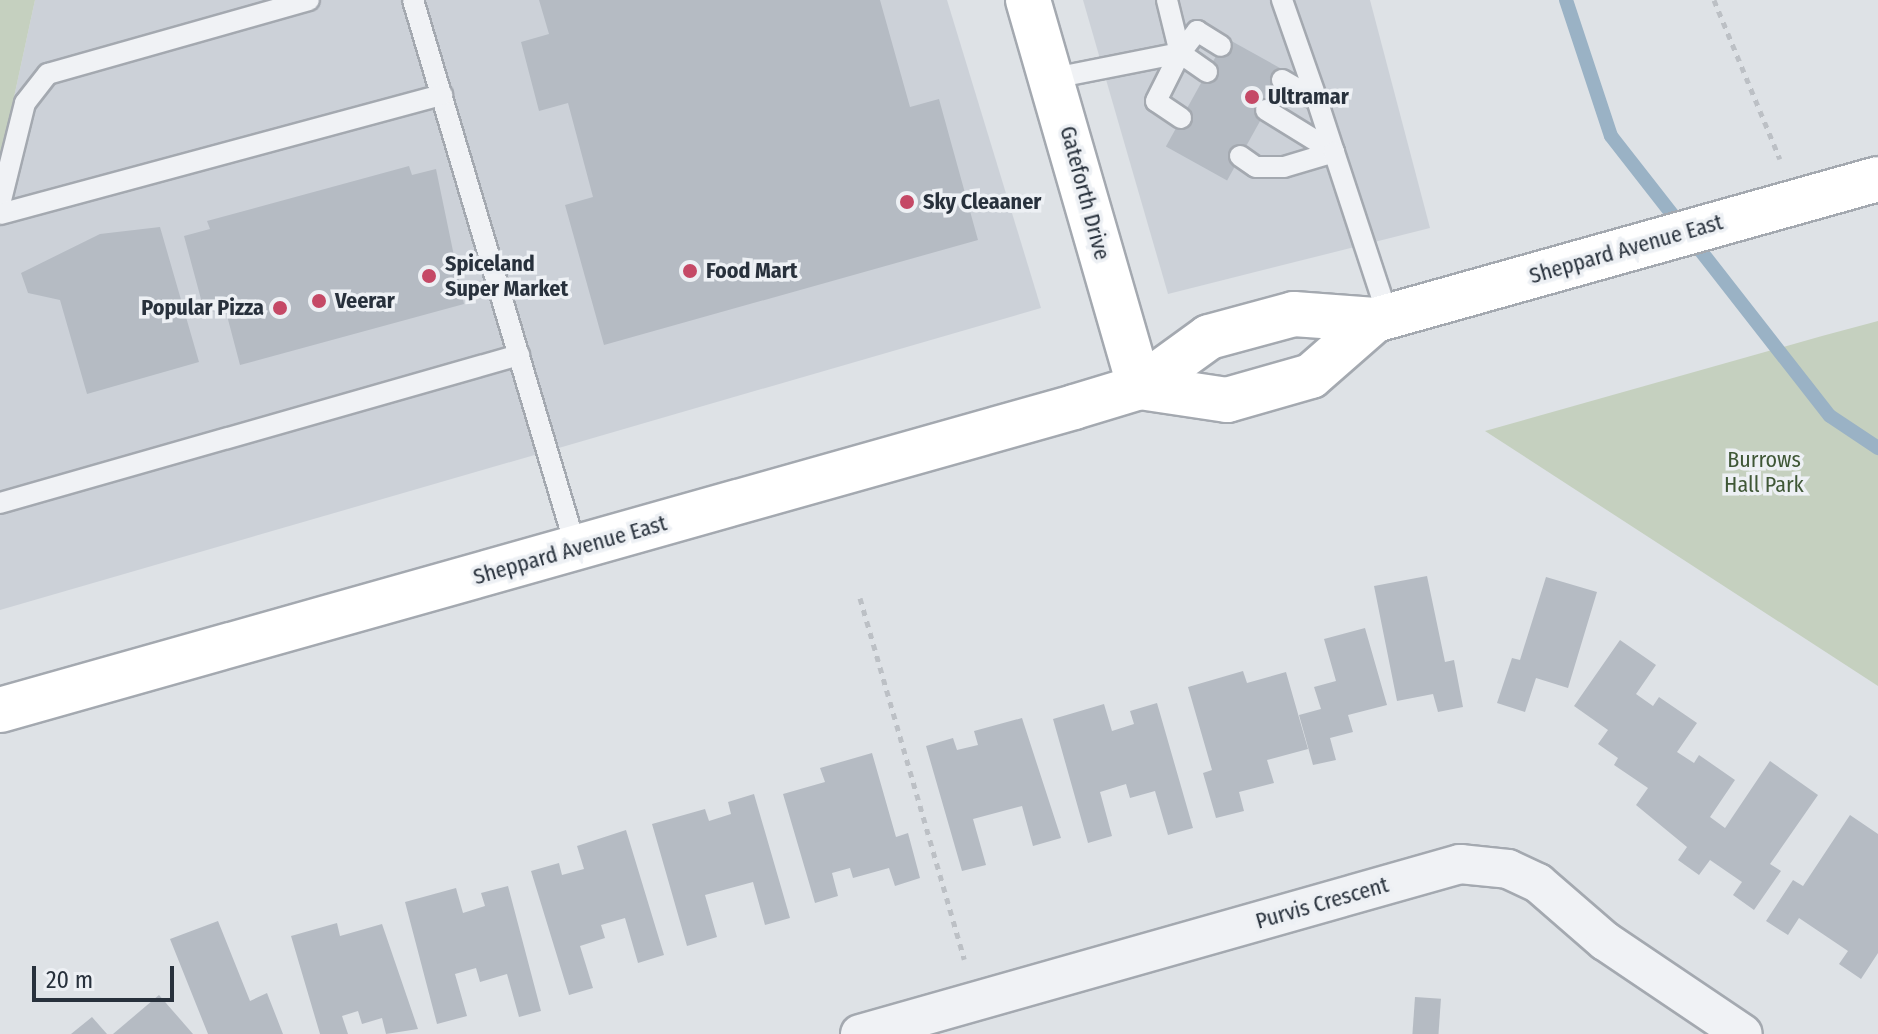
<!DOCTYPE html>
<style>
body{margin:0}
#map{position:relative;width:1878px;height:1034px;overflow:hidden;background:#dee2e6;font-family:"Fira Sans Condensed",sans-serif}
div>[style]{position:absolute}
.built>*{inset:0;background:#ccd1d8}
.green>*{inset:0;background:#c5d0bf}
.stream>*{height:14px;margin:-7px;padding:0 7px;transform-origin:7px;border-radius:7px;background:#9ab2c5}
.building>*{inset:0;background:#b5bbc3;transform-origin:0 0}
.path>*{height:5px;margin-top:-2.5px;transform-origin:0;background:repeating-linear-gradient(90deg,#bcc0c5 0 6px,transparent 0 12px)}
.roads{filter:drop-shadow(2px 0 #a4a9b0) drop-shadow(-2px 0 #a4a9b0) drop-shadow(0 2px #a4a9b0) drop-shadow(0 -2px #a4a9b0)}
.lane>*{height:20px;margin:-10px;padding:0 10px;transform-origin:10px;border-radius:10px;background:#f0f2f5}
.street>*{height:38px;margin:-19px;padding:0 19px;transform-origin:19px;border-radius:19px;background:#f0f2f5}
.secondary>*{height:44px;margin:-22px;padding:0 22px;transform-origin:22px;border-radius:22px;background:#fff}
.dots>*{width:22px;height:22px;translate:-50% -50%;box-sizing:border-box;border:4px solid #edf0f4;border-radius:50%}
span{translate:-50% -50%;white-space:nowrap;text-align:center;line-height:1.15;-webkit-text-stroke:7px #edf0f4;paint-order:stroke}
.poi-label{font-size:22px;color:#28313c;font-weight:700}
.left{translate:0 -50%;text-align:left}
.right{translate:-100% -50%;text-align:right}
.street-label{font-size:22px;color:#28313c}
.park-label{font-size:22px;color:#3f5736}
.scale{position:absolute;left:32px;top:966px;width:142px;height:36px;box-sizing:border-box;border:4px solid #28313c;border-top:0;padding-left:10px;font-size:24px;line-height:28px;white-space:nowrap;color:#28313c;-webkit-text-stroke:6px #edf0f4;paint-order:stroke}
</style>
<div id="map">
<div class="built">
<i style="clip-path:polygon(35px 0,947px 0,1041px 308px,0 610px,0 162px)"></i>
<i style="clip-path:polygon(1083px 0,1370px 0,1430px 228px,1168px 294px)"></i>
</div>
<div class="green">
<i style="clip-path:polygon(0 0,35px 0,0 162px)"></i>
<i style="clip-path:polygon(1878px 321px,1878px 686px,1485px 431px,1822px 336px)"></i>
</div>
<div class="stream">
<i style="left:1566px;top:0;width:143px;rotate:71.7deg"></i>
<i style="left:1611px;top:136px;width:355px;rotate:52deg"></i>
<i style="left:1830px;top:416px;width:58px;rotate:33.7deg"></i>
</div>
<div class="building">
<i style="clip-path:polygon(539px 0,880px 0,910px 107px,939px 99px,978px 240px,604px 345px,565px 205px,593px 197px,568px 103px,539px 111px,521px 42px,549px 34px)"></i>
<i style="left:1226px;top:38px;width:70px;height:124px;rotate:29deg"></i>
<i style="clip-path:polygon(409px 166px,412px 175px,436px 169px,464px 304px,240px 365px,225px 308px,205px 314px,184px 236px,210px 229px,207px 221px)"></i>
<i style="clip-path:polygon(160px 227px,199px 362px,87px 394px,60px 300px,28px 293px,21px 273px,100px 234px)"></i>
<i style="clip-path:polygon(1427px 576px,1445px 662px,1454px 660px,1463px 707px,1438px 712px,1433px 694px,1397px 701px,1374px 586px)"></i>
<i style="clip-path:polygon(1546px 577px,1597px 592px,1568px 688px,1536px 678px,1525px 712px,1497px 703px,1512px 658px,1520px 660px)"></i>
<i style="clip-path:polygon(1365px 628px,1387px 705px,1348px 715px,1353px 732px,1330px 738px,1336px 760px,1313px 765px,1299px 715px,1321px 709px,1314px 687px,1336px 681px,1324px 639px)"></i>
<i style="clip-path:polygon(1620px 640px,1656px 665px,1636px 694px,1653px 706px,1659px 697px,1697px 723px,1677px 752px,1694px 763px,1699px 755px,1735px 780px,1710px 817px,1725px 828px,1770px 761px,1818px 795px,1770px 864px,1781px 871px,1754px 910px,1733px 895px,1742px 882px,1710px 860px,1699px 875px,1678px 860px,1687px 847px,1636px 805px,1648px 788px,1614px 765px,1618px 758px,1598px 744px,1608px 730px,1574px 706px)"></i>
<i style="clip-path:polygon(1243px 671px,1247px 683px,1286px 672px,1308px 749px,1267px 760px,1274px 783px,1239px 792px,1244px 811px,1216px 818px,1203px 773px,1212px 770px,1188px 687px)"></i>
<i style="clip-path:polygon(1157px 703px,1193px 828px,1168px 835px,1155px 791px,1130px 798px,1126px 784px,1100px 792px,1112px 836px,1088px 843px,1053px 719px,1104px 704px,1112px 731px,1134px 724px,1130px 711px)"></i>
<i style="clip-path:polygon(1022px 718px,1061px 838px,1033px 846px,1022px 806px,973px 819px,986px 865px,962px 871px,926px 746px,953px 738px,957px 750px,978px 745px,974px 731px)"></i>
<i style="clip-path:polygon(872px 753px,896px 837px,908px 833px,920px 878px,895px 886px,889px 868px,853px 878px,850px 868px,832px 873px,838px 896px,815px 903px,783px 794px,825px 782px,820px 768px)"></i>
<i style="clip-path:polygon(754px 794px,790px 918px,765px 925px,753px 882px,705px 895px,717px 937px,687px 946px,652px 824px,705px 809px,709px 821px,731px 814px,728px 802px)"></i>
<i style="clip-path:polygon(1850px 815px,1878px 834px,1878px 953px,1861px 979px,1839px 964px,1848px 951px,1799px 918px,1788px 935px,1766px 921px,1793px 880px,1803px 886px)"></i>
<i style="clip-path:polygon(626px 830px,664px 955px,638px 963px,625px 918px,601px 925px,605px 938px,580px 946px,593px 988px,569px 995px,531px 871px,559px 863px,562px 875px,584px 869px,577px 846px)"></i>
<i style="clip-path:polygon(508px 886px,541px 1011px,519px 1017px,507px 974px,480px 982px,476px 968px,455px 974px,467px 1016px,437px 1024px,405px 902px,456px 888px,463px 913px,485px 906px,481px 893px)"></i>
<i style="clip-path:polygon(218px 921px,250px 1001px,267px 993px,283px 1034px,208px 1034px,170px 939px)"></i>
<i style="clip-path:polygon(337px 923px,340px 936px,382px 924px,418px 1029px,386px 1034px,382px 1018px,362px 1024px,358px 1011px,342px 1016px,348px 1034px,320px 1034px,291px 936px)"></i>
<i style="clip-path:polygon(159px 995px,193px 1034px,113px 1034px)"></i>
<i style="left:1415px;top:997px;width:26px;height:37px;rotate:4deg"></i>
<i style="clip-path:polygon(92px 1017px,107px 1034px,71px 1034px)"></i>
</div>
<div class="path">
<i style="left:1714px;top:0;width:172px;rotate:67.5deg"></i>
<i style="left:860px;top:598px;width:376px;rotate:73.9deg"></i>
</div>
<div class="roads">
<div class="lane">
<i style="left:413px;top:0;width:572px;rotate:73.44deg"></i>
<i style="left:1282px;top:0;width:106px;rotate:70.7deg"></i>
<i style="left:1180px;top:53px;width:33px;rotate:35deg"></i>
<i style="left:1054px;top:78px;width:128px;rotate:-11.2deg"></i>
<i style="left:1180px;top:53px;width:55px;rotate:-103.8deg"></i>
<i style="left:1282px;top:80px;width:40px;rotate:29.7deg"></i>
<i style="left:1317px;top:100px;width:55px;rotate:71.9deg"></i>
<i style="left:1266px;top:110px;width:80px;rotate:31.7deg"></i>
<i style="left:1181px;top:118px;width:30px;rotate:-146deg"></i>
<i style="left:1156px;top:101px;width:54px;rotate:-63.4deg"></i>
<i style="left:1180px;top:53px;width:28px;rotate:-52deg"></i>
<i style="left:1197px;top:31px;width:28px;rotate:32deg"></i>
<i style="left:1240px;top:156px;width:19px;rotate:35deg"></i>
<i style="left:1256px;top:167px;width:28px"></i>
<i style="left:1284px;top:167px;width:52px;rotate:-16.7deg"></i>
<i style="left:1334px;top:152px;width:173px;rotate:71.8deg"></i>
<i style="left:0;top:204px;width:104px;rotate:-76.1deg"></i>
<i style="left:25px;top:103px;width:37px;rotate:-52deg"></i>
<i style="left:48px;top:74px;width:271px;rotate:-15.8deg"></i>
<i style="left:0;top:214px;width:458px;rotate:-15.1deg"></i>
<i style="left:0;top:503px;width:540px;rotate:-15.92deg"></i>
</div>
<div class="street">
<i style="left:860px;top:1034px;width:624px;rotate:-15.82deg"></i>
<i style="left:1460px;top:864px;width:48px;rotate:5.9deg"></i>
<i style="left:1508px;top:869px;width:33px;rotate:25deg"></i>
<i style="left:1538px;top:883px;width:89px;rotate:40.9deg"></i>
<i style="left:1605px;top:941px;width:166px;rotate:34deg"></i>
</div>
<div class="secondary">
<i style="left:1028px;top:0;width:403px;rotate:73.9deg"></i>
<i style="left:1140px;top:387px;width:88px;rotate:8.5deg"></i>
<i style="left:1227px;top:400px;width:87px;rotate:-15.9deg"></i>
<i style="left:1311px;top:376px;width:85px;rotate:-41.2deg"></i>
<i style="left:0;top:710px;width:1116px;rotate:-15.75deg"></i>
<i style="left:1074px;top:407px;width:69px;rotate:-16.9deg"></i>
<i style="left:1140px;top:387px;width:85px;rotate:-35.9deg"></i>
<i style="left:1209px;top:337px;width:88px;rotate:-15.1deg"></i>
<i style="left:1294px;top:314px;width:81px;rotate:4.2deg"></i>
<i style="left:1375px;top:320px;width:522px;rotate:-15.66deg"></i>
</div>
</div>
<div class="dots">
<i style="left:1252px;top:97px;background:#c54966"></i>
<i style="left:907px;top:202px;background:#c54966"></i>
<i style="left:690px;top:271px;background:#c54966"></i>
<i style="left:429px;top:276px;background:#c54966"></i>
<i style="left:319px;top:301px;background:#c54966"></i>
<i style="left:280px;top:308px;background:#c54966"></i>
</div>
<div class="poi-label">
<span class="left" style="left:1268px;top:97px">Ultramar</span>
<span class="left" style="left:923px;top:202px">Sky Cleaaner</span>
<span class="left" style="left:445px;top:276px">Spiceland<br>Super Market</span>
<span class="left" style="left:706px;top:271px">Food Mart</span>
<span class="left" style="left:335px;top:301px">Veerar</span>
<span class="right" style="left:264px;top:308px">Popular Pizza</span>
</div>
<div class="street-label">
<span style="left:1085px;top:193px;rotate:75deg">Gateforth Drive</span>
<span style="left:1626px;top:249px;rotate:-16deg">Sheppard Avenue East</span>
<span style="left:570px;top:550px;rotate:-16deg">Sheppard Avenue East</span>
<span style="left:1322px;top:903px;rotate:-16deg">Purvis Crescent</span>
</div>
<div class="park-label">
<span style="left:1764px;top:472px">Burrows<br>Hall Park</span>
</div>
<div class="scale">20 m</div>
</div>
